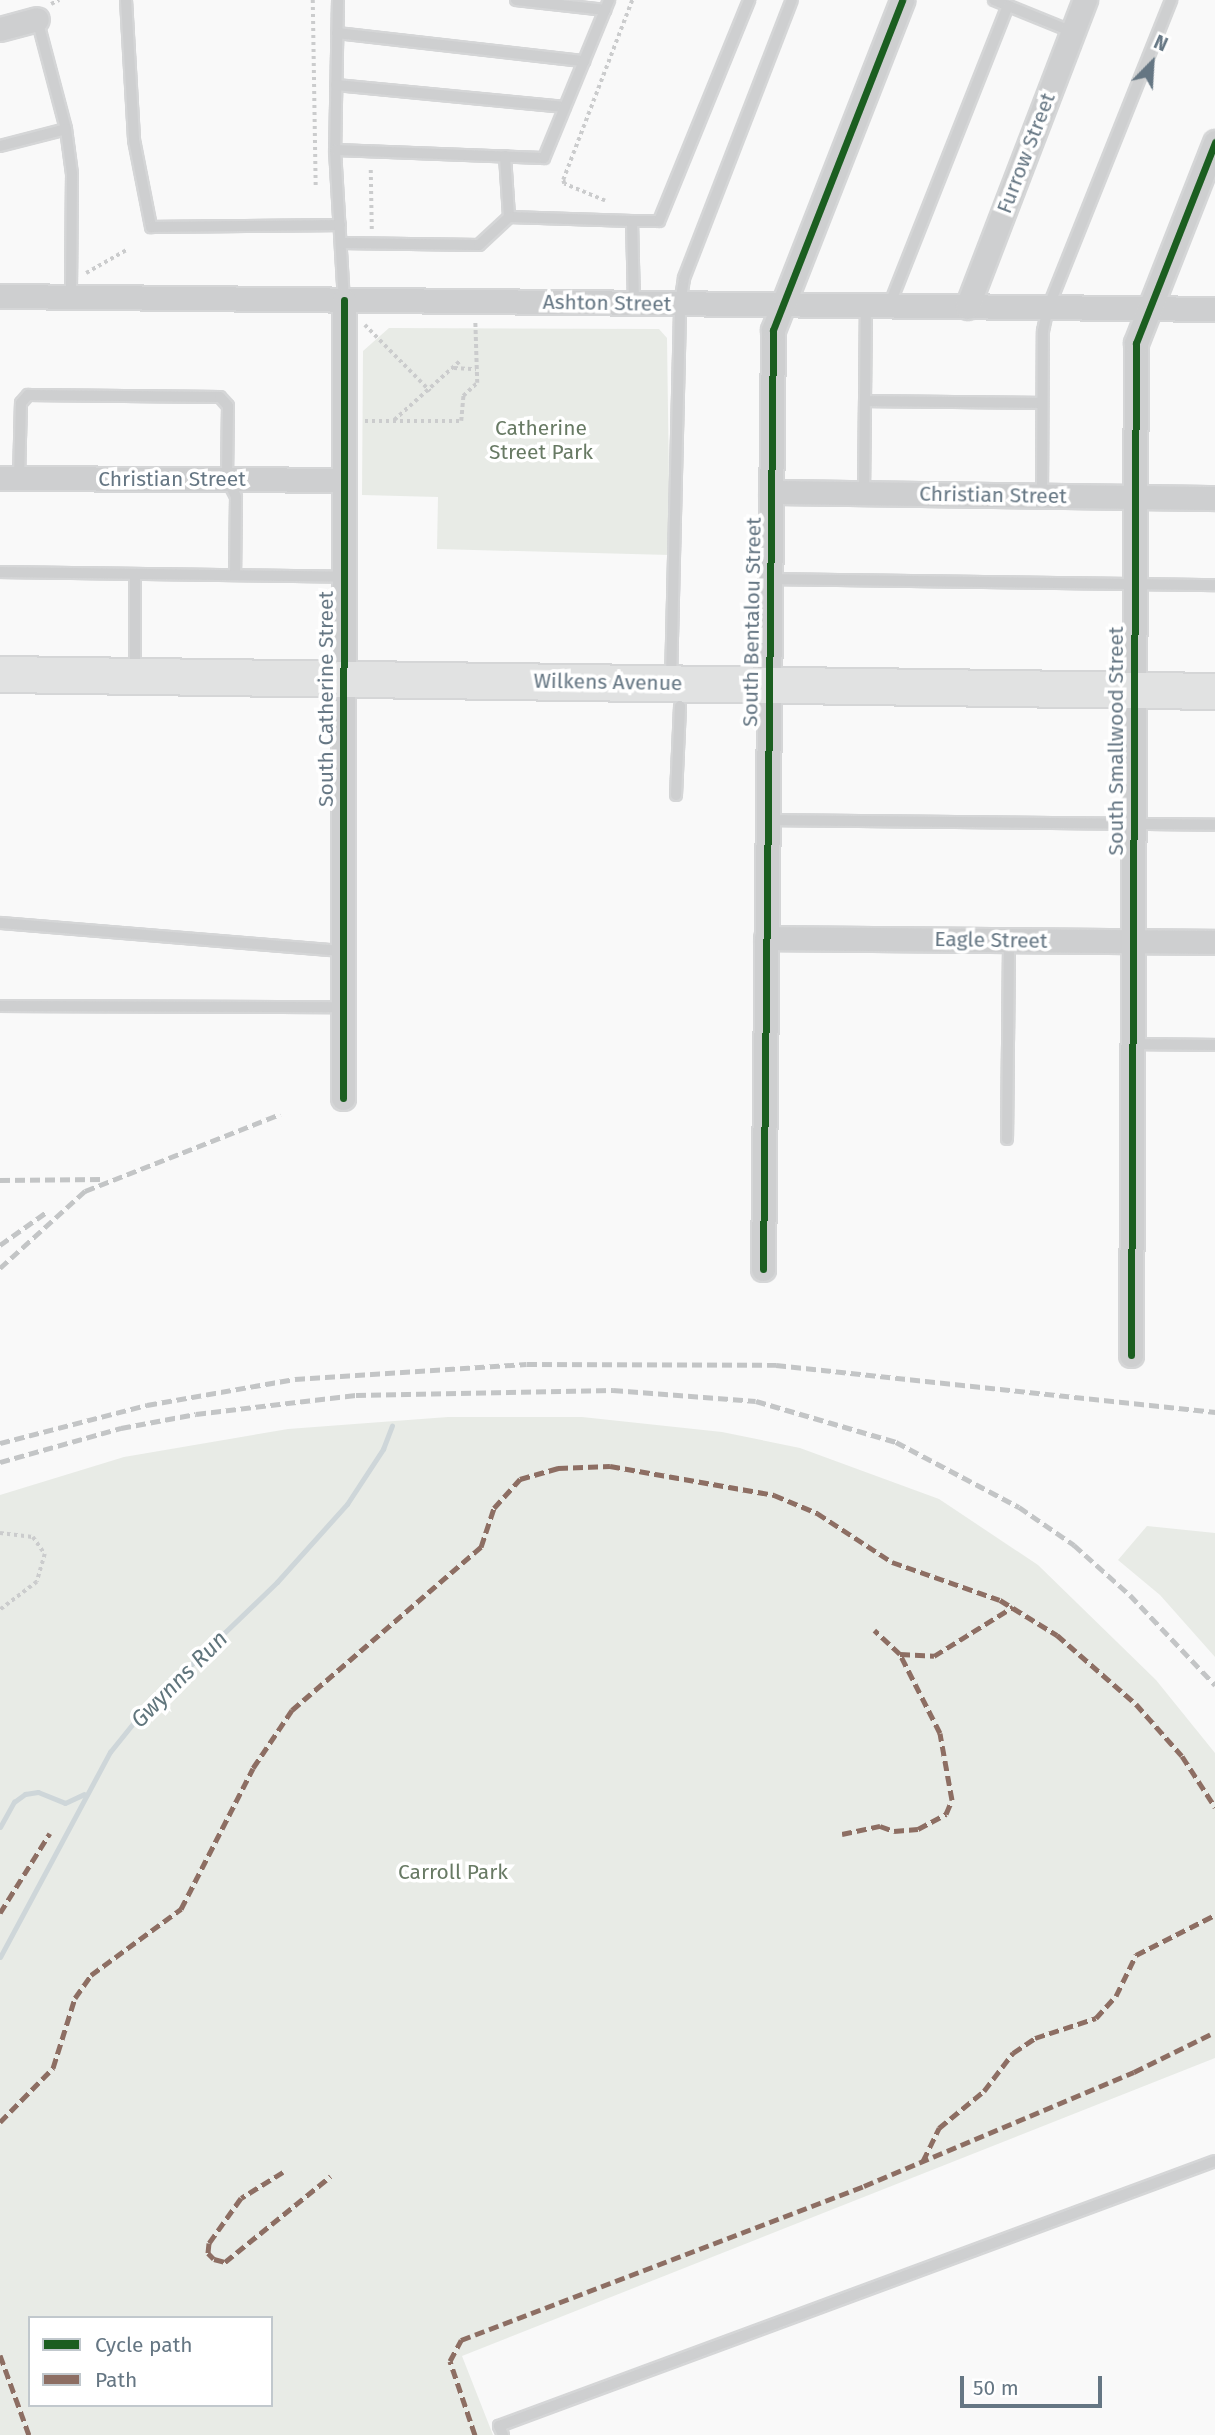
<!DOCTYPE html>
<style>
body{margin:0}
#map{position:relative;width:1215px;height:2435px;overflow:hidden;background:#f9f9f9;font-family:"Fira Sans",sans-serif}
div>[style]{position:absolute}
.green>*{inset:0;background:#e8ebe6}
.stream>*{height:5px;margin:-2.5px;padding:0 2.5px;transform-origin:2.5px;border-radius:2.5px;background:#ced6d9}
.path>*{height:3.5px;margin-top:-1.75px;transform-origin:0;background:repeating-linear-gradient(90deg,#cbcccd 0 3.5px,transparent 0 7px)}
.roads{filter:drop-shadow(2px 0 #d5d6d7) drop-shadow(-2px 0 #d5d6d7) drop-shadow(0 2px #d5d6d7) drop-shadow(0 -2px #d5d6d7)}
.service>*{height:10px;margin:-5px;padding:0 5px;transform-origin:5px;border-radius:5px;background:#cecfd0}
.minor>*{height:23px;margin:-11.5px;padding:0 11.5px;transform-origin:11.5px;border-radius:11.5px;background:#cecfd0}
.primary>*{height:35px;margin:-17.5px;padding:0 17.5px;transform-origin:17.5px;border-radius:17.5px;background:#e1e2e2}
.rail>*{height:5px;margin-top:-2.5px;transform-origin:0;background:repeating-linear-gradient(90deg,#c3c5c6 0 10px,transparent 0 15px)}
.quiet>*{height:5px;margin-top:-2.5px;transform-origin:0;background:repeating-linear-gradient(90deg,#8d6e63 0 10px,transparent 0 15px)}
.cycleway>*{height:7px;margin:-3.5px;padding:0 3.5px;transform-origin:3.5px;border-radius:3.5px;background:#1b5e20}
span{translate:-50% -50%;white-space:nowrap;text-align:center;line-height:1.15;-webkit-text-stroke:7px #fff;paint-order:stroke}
.street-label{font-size:21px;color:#657683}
.park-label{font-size:21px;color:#687a64}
.water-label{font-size:23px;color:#60757c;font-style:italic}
.legend{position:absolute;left:28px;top:2316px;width:245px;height:91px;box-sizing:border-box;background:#fff;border:2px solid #c1c8cd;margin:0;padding:9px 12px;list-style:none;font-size:21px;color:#657683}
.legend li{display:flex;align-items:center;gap:14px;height:35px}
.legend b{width:35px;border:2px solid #c1c8cd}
.north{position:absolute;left:1117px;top:28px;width:70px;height:70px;-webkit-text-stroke:5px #fff;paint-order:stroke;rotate:24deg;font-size:19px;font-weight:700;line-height:28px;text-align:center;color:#657683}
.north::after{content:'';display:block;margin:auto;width:24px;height:32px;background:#657683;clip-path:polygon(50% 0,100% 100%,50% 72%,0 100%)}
.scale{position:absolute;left:960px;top:2376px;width:142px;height:32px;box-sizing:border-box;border:4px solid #657683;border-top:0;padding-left:9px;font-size:21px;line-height:24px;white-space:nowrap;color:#657683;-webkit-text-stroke:5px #fff;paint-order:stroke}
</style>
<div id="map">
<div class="green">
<i style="clip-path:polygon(389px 328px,659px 329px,667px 338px,670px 555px,437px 549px,438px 497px,362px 495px,363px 351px)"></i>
<i style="clip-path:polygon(evenodd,448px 1417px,582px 1417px,722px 1432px,800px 1448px,939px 1499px,1038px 1565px,1156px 1680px,1215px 1753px,1215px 2058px,462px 2356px,493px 2435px,0 2435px,0 1495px,124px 1457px,288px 1429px,448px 1417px,30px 2318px,271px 2318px,271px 2405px,30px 2405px,30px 2318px)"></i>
<i style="clip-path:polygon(1147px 1526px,1215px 1533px,1215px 1657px,1160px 1595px,1118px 1560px)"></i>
</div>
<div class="stream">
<i style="left:0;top:1827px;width:29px;rotate:-61deg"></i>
<i style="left:14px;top:1802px;width:14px;rotate:-36deg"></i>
<i style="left:25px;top:1794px;width:13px;rotate:-9deg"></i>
<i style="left:38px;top:1792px;width:29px;rotate:22deg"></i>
<i style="left:65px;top:1803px;width:21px;rotate:-25deg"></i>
<i style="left:0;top:1957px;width:233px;rotate:-61.8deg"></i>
<i style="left:110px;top:1752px;width:53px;rotate:-51.2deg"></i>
<i style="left:143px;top:1711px;width:186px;rotate:-43.9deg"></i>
<i style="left:277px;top:1582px;width:105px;rotate:-48.1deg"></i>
<i style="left:347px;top:1504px;width:66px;rotate:-56.8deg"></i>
<i style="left:383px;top:1449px;width:25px;rotate:-69deg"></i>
</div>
<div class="path">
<i style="left:313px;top:0;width:187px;rotate:89.1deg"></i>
<i style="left:51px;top:4px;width:9px;rotate:-27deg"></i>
<i style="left:371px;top:170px;width:60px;rotate:89deg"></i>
<i style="left:605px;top:201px;width:44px;rotate:-157.5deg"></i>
<i style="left:564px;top:184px;width:4px;rotate:-104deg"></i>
<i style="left:563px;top:180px;width:193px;rotate:-69deg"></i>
<i style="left:86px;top:273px;width:48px;rotate:-29.7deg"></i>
<i style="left:365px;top:325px;width:93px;rotate:45.4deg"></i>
<i style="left:454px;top:368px;width:22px;rotate:3deg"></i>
<i style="left:394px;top:420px;width:89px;rotate:-41.8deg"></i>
<i style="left:365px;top:421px;width:96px"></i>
<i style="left:461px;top:421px;width:25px;rotate:-85deg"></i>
<i style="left:463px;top:396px;width:19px;rotate:-43deg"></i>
<i style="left:477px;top:383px;width:62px;rotate:-91.8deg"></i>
<i style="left:0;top:1533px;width:33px;rotate:7deg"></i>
<i style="left:33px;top:1537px;width:21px;rotate:55deg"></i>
<i style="left:45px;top:1554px;width:29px;rotate:106deg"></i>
<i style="left:37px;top:1582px;width:46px;rotate:142.9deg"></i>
</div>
<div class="roads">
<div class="service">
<i style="left:126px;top:0;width:140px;rotate:86.7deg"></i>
<i style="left:134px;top:140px;width:89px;rotate:78.9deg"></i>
<i style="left:151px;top:227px;width:189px;rotate:-0.6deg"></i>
<i style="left:338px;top:0;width:150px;rotate:91.1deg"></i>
<i style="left:335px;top:150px;width:150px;rotate:86.6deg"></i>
<i style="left:516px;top:0;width:90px;rotate:6.4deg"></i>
<i style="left:994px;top:0;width:85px;rotate:22.1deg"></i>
<i style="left:37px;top:19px;width:114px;rotate:75.2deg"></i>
<i style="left:66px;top:129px;width:45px;rotate:82.4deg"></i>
<i style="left:72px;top:174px;width:123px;rotate:90.5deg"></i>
<i style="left:337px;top:33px;width:249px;rotate:6.5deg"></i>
<i style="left:336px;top:85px;width:230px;rotate:5.5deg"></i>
<i style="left:0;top:146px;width:68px;rotate:-14.4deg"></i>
<i style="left:335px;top:150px;width:209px;rotate:2.2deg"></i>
<i style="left:544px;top:158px;width:171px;rotate:-67.6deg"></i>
<i style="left:505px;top:156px;width:61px;rotate:86.2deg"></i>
<i style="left:509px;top:217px;width:123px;rotate:1.9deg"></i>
<i style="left:632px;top:221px;width:82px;rotate:88.6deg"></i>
<i style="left:632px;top:221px;width:27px"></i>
<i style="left:659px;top:221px;width:239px;rotate:-67.8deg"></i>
<i style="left:341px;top:243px;width:138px;rotate:0.8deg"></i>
<i style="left:479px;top:245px;width:41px;rotate:-43deg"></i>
<i style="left:889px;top:306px;width:323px;rotate:-68.4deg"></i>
<i style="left:865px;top:401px;width:177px;rotate:0.6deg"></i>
<i style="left:19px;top:478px;width:75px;rotate:-88.5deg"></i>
<i style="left:21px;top:403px;width:11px;rotate:-49deg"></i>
<i style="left:28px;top:395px;width:192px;rotate:0.6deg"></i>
<i style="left:220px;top:397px;width:12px;rotate:48deg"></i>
<i style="left:228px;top:406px;width:73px;rotate:90.8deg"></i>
<i style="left:227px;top:479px;width:20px;rotate:63deg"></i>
<i style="left:236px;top:497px;width:77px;rotate:90.7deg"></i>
<i style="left:864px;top:493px;width:187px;rotate:-89.4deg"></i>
<i style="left:1042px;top:496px;width:165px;rotate:-89.7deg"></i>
<i style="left:1043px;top:331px;width:24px;rotate:-78deg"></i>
<i style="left:1048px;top:308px;width:332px;rotate:-68.2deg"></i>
<i style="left:0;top:572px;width:344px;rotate:0.8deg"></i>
<i style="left:135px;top:574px;width:98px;rotate:90deg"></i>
<i style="left:770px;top:579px;width:445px;rotate:0.8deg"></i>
<i style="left:671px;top:680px;width:376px;rotate:-88.6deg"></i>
<i style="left:680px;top:304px;width:26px;rotate:-81deg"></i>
<i style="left:684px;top:278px;width:298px;rotate:-68.8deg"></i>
<i style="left:676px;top:795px;width:89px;rotate:-87.4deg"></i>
<i style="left:768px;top:820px;width:447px;rotate:0.6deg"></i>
<i style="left:0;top:923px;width:344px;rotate:4.7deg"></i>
<i style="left:0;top:1006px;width:343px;rotate:0.2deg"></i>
<i style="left:1132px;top:1044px;width:83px;rotate:0.7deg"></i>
<i style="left:1007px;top:1139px;width:199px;rotate:-89.4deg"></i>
<i style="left:503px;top:2435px;width:10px;rotate:-114deg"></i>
<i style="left:499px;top:2426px;width:763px;rotate:-20.31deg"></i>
</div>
<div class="minor">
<i style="left:0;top:29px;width:38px;rotate:-15deg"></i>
<i style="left:0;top:296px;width:1215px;rotate:0.61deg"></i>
<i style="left:967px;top:307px;width:329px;rotate:-69deg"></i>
<i style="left:0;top:478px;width:344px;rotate:0.3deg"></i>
<i style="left:771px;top:492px;width:444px;rotate:0.8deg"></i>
<i style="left:766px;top:938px;width:449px;rotate:0.5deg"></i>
<i style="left:343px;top:1098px;width:798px;rotate:-89.93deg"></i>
<i style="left:763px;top:1269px;width:939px;rotate:-89.39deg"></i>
<i style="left:773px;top:330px;width:354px;rotate:-68.6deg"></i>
<i style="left:1131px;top:1355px;width:1012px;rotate:-89.72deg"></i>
<i style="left:1136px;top:343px;width:216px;rotate:-68.5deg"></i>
</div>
<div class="primary">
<i style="left:0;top:674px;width:1215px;rotate:0.8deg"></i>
</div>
</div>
<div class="rail">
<i style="left:0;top:1180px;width:103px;rotate:-0.6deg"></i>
<i style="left:0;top:1245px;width:59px;rotate:-35.3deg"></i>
<i style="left:0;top:1268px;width:115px;rotate:-42.2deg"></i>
<i style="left:85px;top:1191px;width:210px;rotate:-21.5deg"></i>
<i style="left:0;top:1443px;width:152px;rotate:-14.5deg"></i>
<i style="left:147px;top:1405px;width:150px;rotate:-10deg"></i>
<i style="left:295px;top:1379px;width:232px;rotate:-3.7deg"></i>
<i style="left:527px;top:1364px;width:249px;rotate:0.2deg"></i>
<i style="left:776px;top:1365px;width:442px;rotate:6.1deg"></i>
<i style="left:0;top:1462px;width:126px;rotate:-15.7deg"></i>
<i style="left:121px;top:1428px;width:76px;rotate:-10.6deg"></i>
<i style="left:196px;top:1414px;width:161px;rotate:-6.8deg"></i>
<i style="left:356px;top:1395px;width:257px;rotate:-1.1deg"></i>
<i style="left:613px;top:1390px;width:143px;rotate:4.4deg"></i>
<i style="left:756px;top:1401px;width:146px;rotate:16.3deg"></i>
<i style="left:896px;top:1442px;width:139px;rotate:27.9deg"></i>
<i style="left:1019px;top:1507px;width:67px;rotate:34.6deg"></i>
<i style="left:1074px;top:1545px;width:75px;rotate:41.8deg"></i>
<i style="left:1130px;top:1595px;width:124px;rotate:46.6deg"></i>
</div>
<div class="quiet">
<i style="left:900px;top:1654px;width:34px;rotate:3deg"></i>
<i style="left:934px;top:1656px;width:93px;rotate:-31.8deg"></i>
<i style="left:842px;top:1834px;width:39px;rotate:-12deg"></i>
<i style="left:880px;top:1826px;width:15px;rotate:20deg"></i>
<i style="left:894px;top:1831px;width:24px;rotate:-5deg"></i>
<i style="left:918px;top:1829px;width:32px;rotate:-28deg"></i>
<i style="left:946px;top:1814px;width:15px;rotate:-67deg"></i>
<i style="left:952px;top:1800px;width:68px;rotate:-100.2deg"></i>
<i style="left:940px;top:1733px;width:89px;rotate:-116.9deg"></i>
<i style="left:900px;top:1654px;width:35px;rotate:-137deg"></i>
<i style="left:0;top:1913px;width:94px;rotate:-58deg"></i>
<i style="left:0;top:2122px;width:76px;rotate:-45.5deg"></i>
<i style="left:53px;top:2068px;width:73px;rotate:-72.6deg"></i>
<i style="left:75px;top:1998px;width:28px;rotate:-55deg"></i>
<i style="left:91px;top:1975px;width:112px;rotate:-36.3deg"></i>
<i style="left:181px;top:1909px;width:158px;rotate:-62.9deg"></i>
<i style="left:253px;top:1768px;width:70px;rotate:-56.1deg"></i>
<i style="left:292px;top:1710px;width:250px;rotate:-40.8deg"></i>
<i style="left:481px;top:1547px;width:41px;rotate:-71.6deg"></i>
<i style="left:494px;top:1508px;width:39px;rotate:-48deg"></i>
<i style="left:520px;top:1479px;width:40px;rotate:-16deg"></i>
<i style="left:558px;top:1468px;width:52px;rotate:-2.2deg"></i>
<i style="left:610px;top:1466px;width:167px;rotate:10deg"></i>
<i style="left:774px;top:1495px;width:47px;rotate:22.7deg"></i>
<i style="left:817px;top:1513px;width:90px;rotate:33.2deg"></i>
<i style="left:892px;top:1562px;width:114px;rotate:19.4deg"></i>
<i style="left:1000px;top:1600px;width:67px;rotate:31.6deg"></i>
<i style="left:1057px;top:1635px;width:105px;rotate:41.1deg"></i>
<i style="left:1136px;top:1704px;width:69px;rotate:48.5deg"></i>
<i style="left:1182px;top:1756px;width:61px;rotate:57.1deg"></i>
<i style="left:923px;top:2161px;width:37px;rotate:-64deg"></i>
<i style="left:939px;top:2128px;width:58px;rotate:-39.4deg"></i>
<i style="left:984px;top:2091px;width:48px;rotate:-52.7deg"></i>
<i style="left:1013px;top:2053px;width:27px;rotate:-34deg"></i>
<i style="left:1035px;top:2038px;width:64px;rotate:-18.2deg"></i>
<i style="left:1096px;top:2018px;width:30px;rotate:-48deg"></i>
<i style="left:1116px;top:1996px;width:46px;rotate:-64deg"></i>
<i style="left:1136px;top:1955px;width:89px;rotate:-26.9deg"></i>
<i style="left:283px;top:2172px;width:49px;rotate:148.2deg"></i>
<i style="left:241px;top:2198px;width:55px;rotate:125.4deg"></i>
<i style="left:209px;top:2243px;width:10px;rotate:96deg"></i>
<i style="left:208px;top:2253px;width:8px;rotate:45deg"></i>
<i style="left:214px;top:2259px;width:11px;rotate:15deg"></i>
<i style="left:225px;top:2262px;width:136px;rotate:-39.1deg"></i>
<i style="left:0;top:2355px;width:85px;rotate:70.1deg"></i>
<i style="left:475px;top:2435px;width:78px;rotate:-108.7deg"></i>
<i style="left:450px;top:2361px;width:24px;rotate:-62deg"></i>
<i style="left:461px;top:2340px;width:431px;rotate:-20.9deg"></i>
<i style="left:864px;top:2186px;width:293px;rotate:-22.9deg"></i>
<i style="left:1134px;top:2072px;width:90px;rotate:-26.3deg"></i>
</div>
<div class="cycleway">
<i style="left:343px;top:1098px;width:798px;rotate:-89.93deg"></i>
<i style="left:763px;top:1269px;width:939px;rotate:-89.39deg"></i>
<i style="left:773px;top:330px;width:354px;rotate:-68.6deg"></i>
<i style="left:1131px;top:1355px;width:1012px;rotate:-89.72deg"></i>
<i style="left:1136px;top:343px;width:216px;rotate:-68.5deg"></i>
</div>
<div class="street-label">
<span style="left:1026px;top:153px;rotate:-69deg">Furrow Street</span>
<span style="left:607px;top:303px;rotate:1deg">Ashton Street</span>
<span style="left:172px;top:479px">Christian Street</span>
<span style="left:993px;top:495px;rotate:1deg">Christian Street</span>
<span style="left:752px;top:622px;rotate:-89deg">South Bentalou Street</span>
<span style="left:608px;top:682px;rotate:1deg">Wilkens Avenue</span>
<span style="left:326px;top:699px;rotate:-90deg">South Catherine Street</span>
<span style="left:1116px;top:741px;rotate:-90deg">South Smallwood Street</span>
<span style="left:991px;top:940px;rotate:1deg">Eagle Street</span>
</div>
<div class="park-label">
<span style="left:541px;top:440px">Catherine<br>Street Park</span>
<span style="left:453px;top:1872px">Carroll Park</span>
</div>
<div class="water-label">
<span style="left:179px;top:1679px;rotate:-45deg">Gwynns Run</span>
</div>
<ul class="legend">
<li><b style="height:9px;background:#1b5e20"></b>Cycle path</li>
<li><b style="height:9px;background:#8d6e63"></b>Path</li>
</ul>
<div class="north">N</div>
<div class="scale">50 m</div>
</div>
